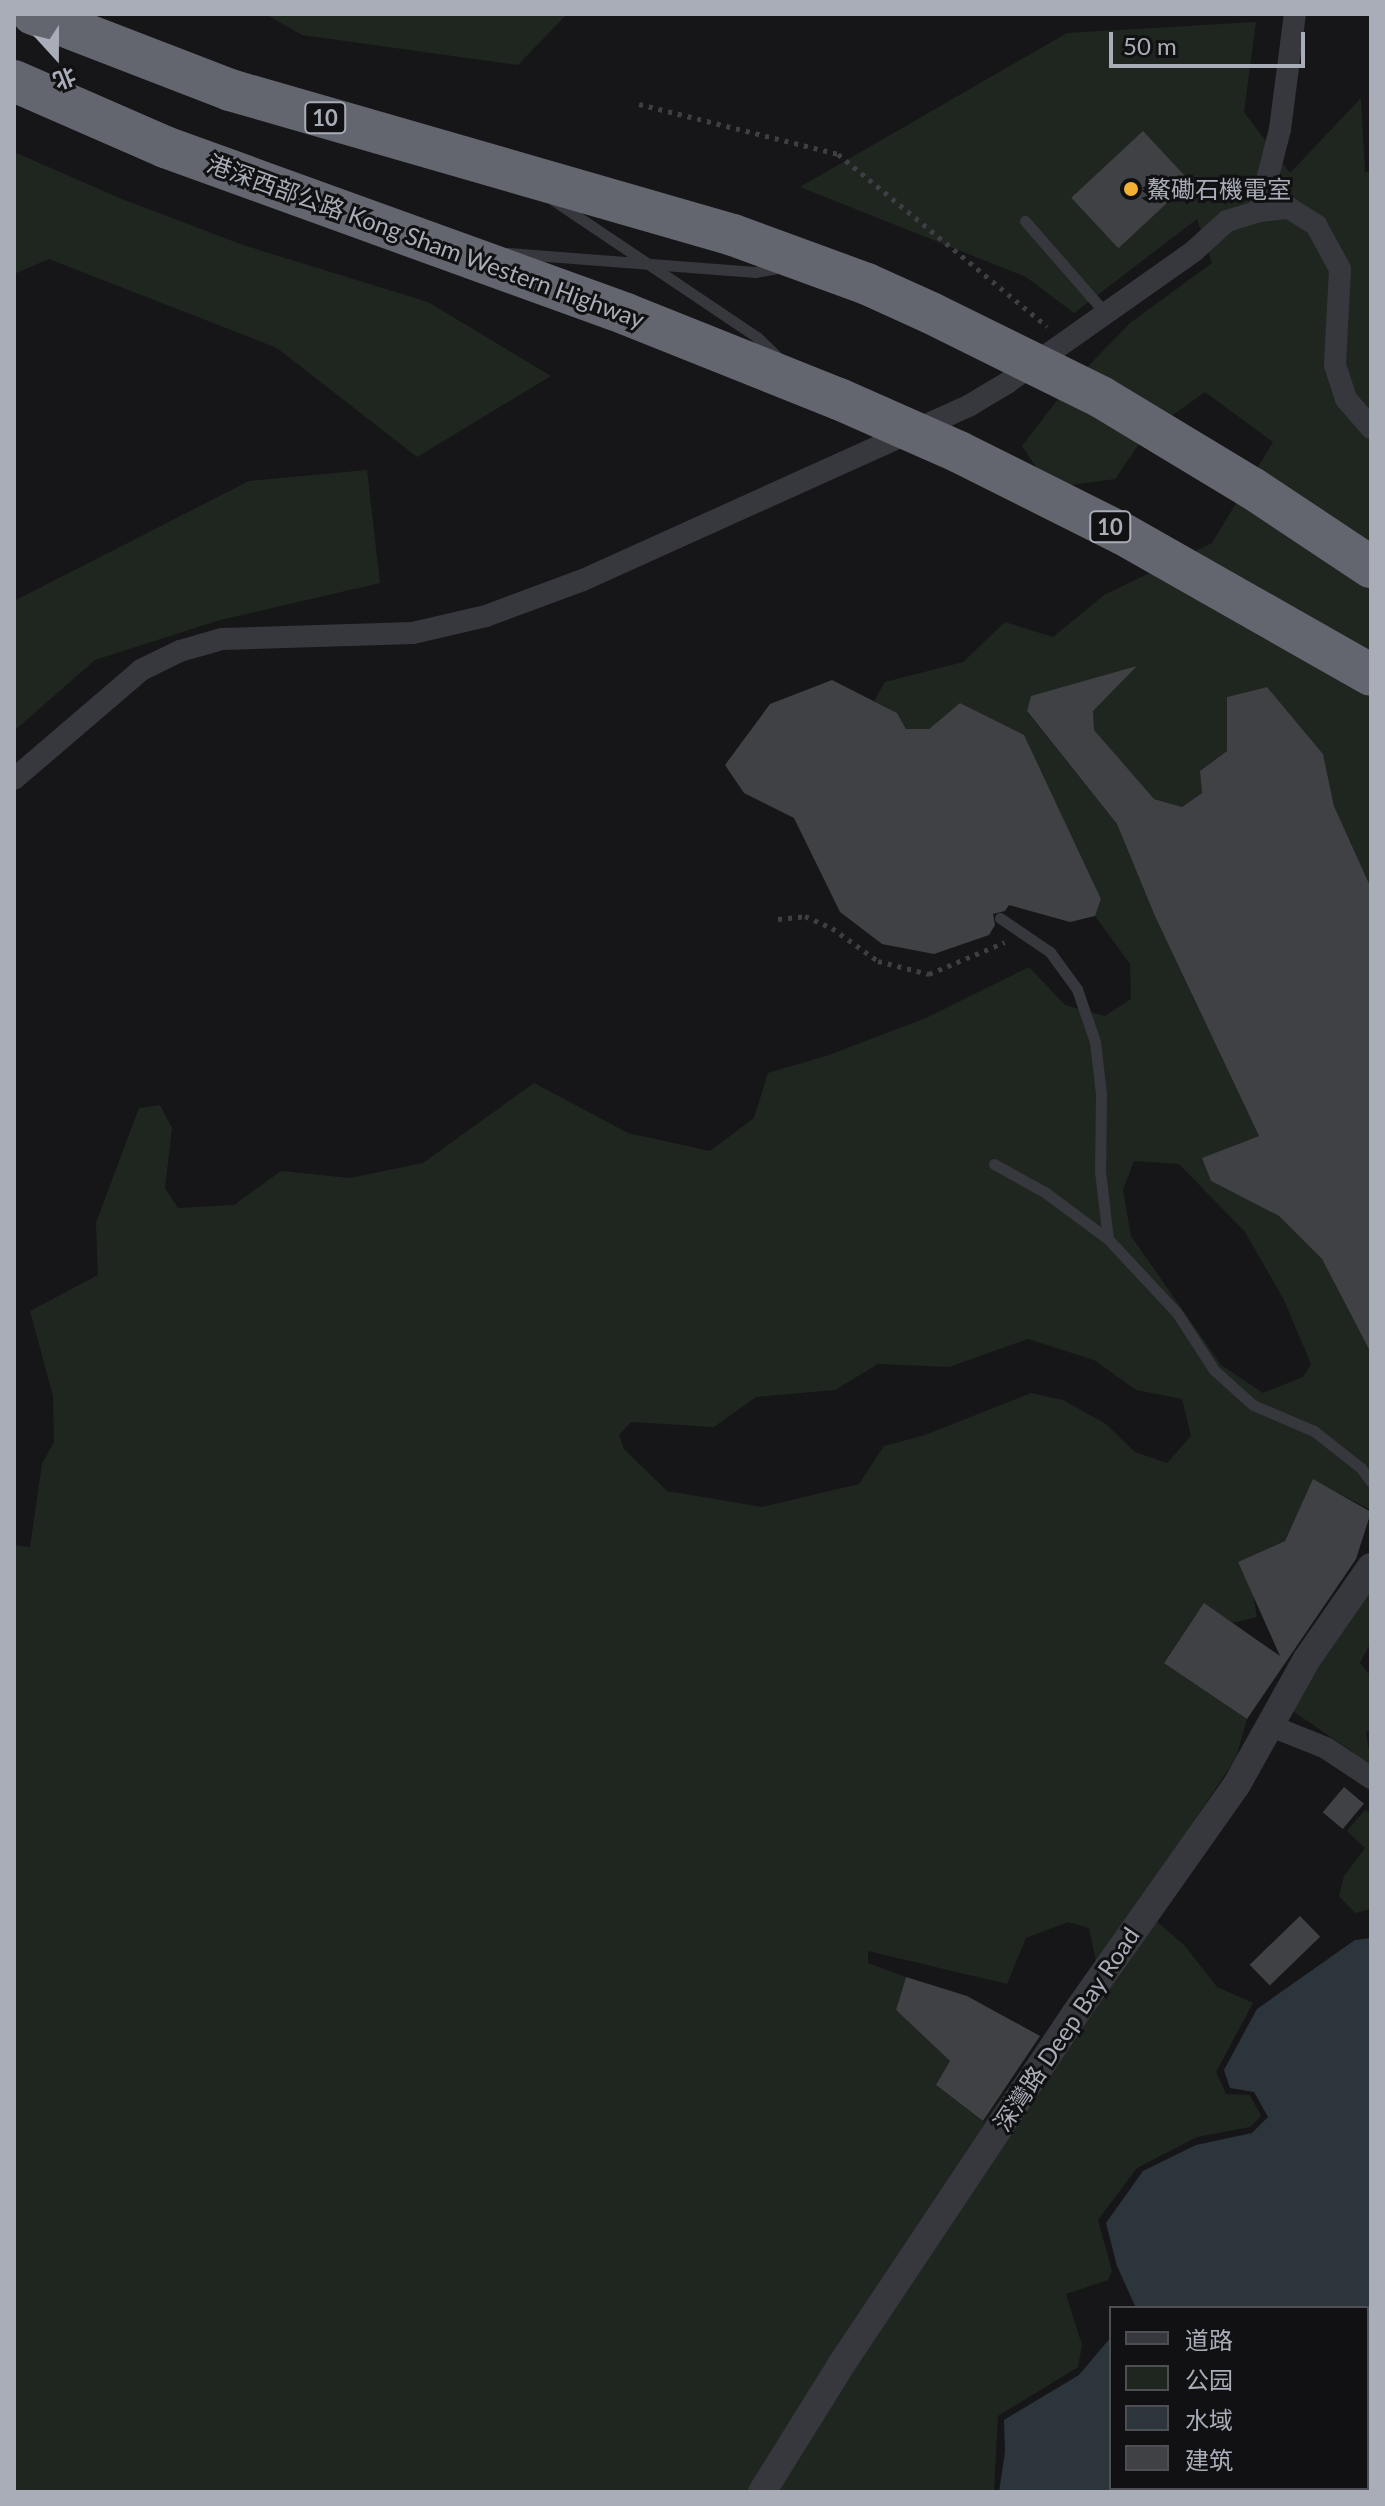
<!DOCTYPE html>
<meta charset="utf-8">
<style>
body{margin:0}
#map{position:relative;width:1385px;height:2506px;overflow:hidden;background:#161618;font-family:Lato,"Noto Sans SC",sans-serif}
div>[style]{position:absolute}
.green>*{inset:0;background:#1e261f}
.water>*{inset:0;background:#2c353c}
.building>*{inset:0;background:#404145;transform-origin:0 0}
.path>*{height:5px;margin-top:-2.5px;transform-origin:0;background:repeating-linear-gradient(90deg,#3d3f44 0 4px,transparent 0 10px)}
.service>*{height:11px;margin:-5.5px;padding:0 5.5px;transform-origin:5.5px;border-radius:5.5px;background:#37383d}
.minor>*{height:22px;margin:-11px;padding:0 11px;transform-origin:11px;border-radius:11px;background:#37383d}
.tertiary>*{height:28px;margin:-14px;padding:0 14px;transform-origin:14px;border-radius:14px;background:#37383d}
.motorway>*{height:42px;margin:-21px;padding:0 21px;transform-origin:21px;border-radius:21px;background:#63666e}
.motorway-bridge>*{height:42px;margin:-21px;padding:0 21px;transform-origin:21px;border-radius:21px;background:#63666e}
.dots>*{width:22px;height:22px;translate:-50% -50%;box-sizing:border-box;border:4px solid #111113;border-radius:50%}
span{translate:-50% -50%;white-space:nowrap;text-align:center;line-height:1.15;-webkit-text-stroke:6px #111113;paint-order:stroke}
.shield-label span{padding:2px 6px;background:#111113;border:2px solid;border-radius:6px;-webkit-text-stroke-width:0}
.shield-label{font-size:22px;color:#a8adb8;font-weight:700}
.poi-label{font-size:24px;color:#a8adb8}
.left{translate:0 -50%;text-align:left}
.street-label{font-size:24px;color:#a8adb8}
.frame{position:absolute;inset:0;border:16px solid #a8adb8;pointer-events:none}
.legend{position:absolute;left:1109px;top:2306px;width:260px;height:184px;box-sizing:border-box;background:#111113;border:2px solid #4d4f55;margin:0;padding:10px 14px;list-style:none;font-size:24px;color:#a8adb8}
.legend li{display:flex;align-items:center;gap:16px;height:40px}
.legend b{width:40px;border:2px solid #4d4f55}
.north{position:absolute;left:16px;top:16px;width:80px;height:80px;-webkit-text-stroke:6px #111113;paint-order:stroke;rotate:159deg;font-size:22px;font-weight:700;line-height:32px;text-align:center;color:#a8adb8}
.north::after{content:'';display:block;margin:auto;width:28px;height:36px;background:#a8adb8;clip-path:polygon(50% 0,100% 100%,50% 72%,0 100%)}
.scale{position:absolute;left:1109px;top:32px;width:196px;height:36px;box-sizing:border-box;border:4px solid #a8adb8;border-top:0;padding-left:10px;font-size:24px;line-height:28px;white-space:nowrap;color:#a8adb8;-webkit-text-stroke:6px #111113;paint-order:stroke}
</style>
<div id="map">
<div class="green">
<i style="clip-path:polygon(265px 14px,567px 14px,518px 65px,302px 35px)"></i>
<i style="clip-path:polygon(evenodd,1256px 22px,1244px 112px,1290px 173px,1361px 98px,1365px 172px,1371px 171px,1371px 888px,1334px 806px,1323px 754px,1267px 687px,1227px 697px,1227px 751px,1200px 771px,1202px 793px,1182px 807px,1154px 799px,1031px 696px,1027px 712px,1117px 824px,1154px 914px,1259px 1136px,1203px 1158px,1211px 1181px,1279px 1216px,1322px 1259px,1363px 1337px,1371px 1335px,1371px 1510px,1313px 1480px,1285px 1541px,1238px 1562px,1253px 1595px,1257px 1617px,1232px 1623px,1204px 1604px,1164px 1662px,1247px 1719px,1236px 1758px,1138px 1905px,1185px 1946px,1217px 1987px,1253px 2003px,1216px 2072px,1226px 2094px,1250px 2095px,1261px 2116px,1250px 2127px,1197px 2137px,1137px 2168px,1098px 2220px,1112px 2271px,1108px 2280px,1066px 2294px,1082px 2345px,1078px 2367px,998px 2416px,994px 2492px,14px 2492px,14px 1545px,30px 1547px,42px 1464px,54px 1442px,53px 1396px,30px 1311px,98px 1275px,96px 1223px,139px 1108px,160px 1105px,172px 1128px,165px 1188px,178px 1208px,234px 1205px,281px 1171px,350px 1178px,423px 1163px,534px 1083px,628px 1133px,710px 1151px,754px 1118px,768px 1073px,829px 1055px,926px 1018px,1029px 967px,1065px 1005px,1105px 1016px,1131px 999px,1130px 964px,1095px 916px,1101px 899px,1049px 789px,1007px 727px,960px 703px,929px 729px,906px 729px,897px 713px,874px 701px,885px 682px,963px 662px,1005px 622px,1053px 637px,1104px 595px,1212px 543px,1273px 442px,1205px 392px,1145px 435px,1115px 479px,1050px 488px,1022px 446px,1065px 390px,1130px 323px,1212px 263px,1197px 219px,1074px 313px,1026px 277px,800px 187px,1067px 33px,1256px 22px,1134px 1161px,1179px 1164px,1245px 1232px,1284px 1300px,1311px 1364px,1303px 1377px,1263px 1393px,1221px 1365px,1131px 1236px,1123px 1190px,1134px 1161px,1256px 22px,1028px 1339px,1094px 1360px,1136px 1390px,1182px 1399px,1191px 1436px,1167px 1463px,1135px 1452px,1106px 1424px,1063px 1400px,1031px 1393px,925px 1435px,884px 1446px,859px 1484px,762px 1507px,667px 1491px,624px 1449px,619px 1435px,631px 1422px,714px 1427px,756px 1397px,835px 1390px,878px 1364px,949px 1367px,1028px 1339px,1256px 22px,1068px 1922px,1089px 1928px,1097px 1966px,984px 2122px,937px 2086px,950px 2061px,896px 2010px,906px 1977px,868px 1963px,868px 1951px,1007px 1984px,1026px 1938px,1068px 1922px)"></i>
<i style="clip-path:polygon(14px 152px,122px 199px,243px 245px,428px 302px,551px 376px,417px 457px,277px 348px,49px 259px,14px 274px)"></i>
<i style="clip-path:polygon(367px 470px,380px 583px,220px 620px,95px 660px,14px 731px,14px 601px,249px 481px)"></i>
<i style="clip-path:polygon(1371px 1583px,1371px 1642px,1360px 1663px,1371px 1676px,1371px 1729px,1366px 1732px,1371px 1763px,1366px 1765px,1350px 1750px,1291px 1710px)"></i>
<i style="clip-path:polygon(1365px 1810px,1371px 1813px,1371px 1909px,1355px 1913px,1339px 1896px,1344px 1876px,1365px 1848px,1347px 1831px)"></i>
</div>
<div class="water">
<i style="clip-path:polygon(1371px 1938px,1371px 2492px,999px 2492px,1005px 2452px,1004px 2420px,1079px 2375px,1111px 2337px,1111px 2488px,1367px 2488px,1367px 2308px,1136px 2308px,1117px 2266px,1106px 2223px,1143px 2171px,1196px 2145px,1252px 2133px,1268px 2117px,1254px 2092px,1230px 2088px,1224px 2070px,1257px 2009px,1355px 1940px)"></i>
</div>
<div class="building">
<i style="left:1143px;top:131px;width:69px;height:98px;rotate:47deg"></i>
<i style="clip-path:polygon(1137px 666px,1093px 711px,1094px 730px,1154px 799px,1182px 807px,1202px 793px,1200px 771px,1227px 751px,1227px 697px,1267px 687px,1323px 754px,1334px 806px,1371px 888px,1371px 1353px,1322px 1259px,1279px 1216px,1211px 1181px,1202px 1158px,1259px 1136px,1154px 914px,1117px 824px,1027px 711px,1031px 696px)"></i>
<i style="clip-path:polygon(832px 680px,897px 713px,906px 729px,929px 729px,960px 703px,1024px 735px,1101px 899px,1095px 916px,1070px 922px,1009px 905px,1005px 911px,993px 914px,995px 925px,989px 935px,934px 954px,882px 944px,840px 912px,794px 818px,744px 793px,725px 765px,770px 704px)"></i>
<i style="clip-path:polygon(1313px 1479px,1371px 1512px,1356px 1559px,1247px 1719px,1164px 1663px,1204px 1603px,1280px 1656px,1238px 1562px,1285px 1541px)"></i>
<i style="left:1344px;top:1787px;width:26px;height:33px;rotate:40deg"></i>
<i style="left:1300px;top:1916px;width:29px;height:70px;rotate:46deg"></i>
<i style="clip-path:polygon(906px 1977px,967px 1996px,1040px 2036px,983px 2121px,936px 2085px,950px 2061px,896px 2010px)"></i>
</div>
<div class="path">
<i style="left:639px;top:104px;width:205px;rotate:14.1deg"></i>
<i style="left:838px;top:154px;width:271px;rotate:39.5deg"></i>
<i style="left:778px;top:919px;width:27px;rotate:-6deg"></i>
<i style="left:805px;top:916px;width:30px;rotate:24deg"></i>
<i style="left:832px;top:928px;width:57px;rotate:35.7deg"></i>
<i style="left:878px;top:961px;width:53px;rotate:14.3deg"></i>
<i style="left:929px;top:974px;width:82px;rotate:-22.8deg"></i>
</div>
<div class="service">
<i style="left:553px;top:200px;width:246px;rotate:33.9deg"></i>
<i style="left:757px;top:337px;width:29px;rotate:44deg"></i>
<i style="left:1025px;top:221px;width:123px;rotate:48.9deg"></i>
<i style="left:508px;top:253px;width:248px;rotate:4.4deg"></i>
<i style="left:755px;top:272px;width:27px;rotate:-10deg"></i>
<i style="left:1000px;top:918px;width:60px;rotate:34.2deg"></i>
<i style="left:1050px;top:952px;width:46px;rotate:53.9deg"></i>
<i style="left:1077px;top:989px;width:56px;rotate:71.2deg"></i>
<i style="left:1095px;top:1042px;width:52px;rotate:83.4deg"></i>
<i style="left:1101px;top:1094px;width:77px;rotate:90.7deg"></i>
<i style="left:1100px;top:1171px;width:68px;rotate:83.3deg"></i>
<i style="left:994px;top:1164px;width:60px;rotate:29.1deg"></i>
<i style="left:1046px;top:1193px;width:77px;rotate:36.6deg"></i>
<i style="left:1108px;top:1239px;width:101px;rotate:47deg"></i>
<i style="left:1177px;top:1313px;width:68px;rotate:57deg"></i>
<i style="left:1214px;top:1370px;width:52px;rotate:41.9deg"></i>
<i style="left:1253px;top:1405px;width:66px;rotate:23.1deg"></i>
<i style="left:1314px;top:1431px;width:60px;rotate:38.2deg"></i>
<i style="left:1361px;top:1468px;width:17px;rotate:54deg"></i>
</div>
<div class="minor">
<i style="left:1259px;top:211px;width:85px;rotate:-75.6deg"></i>
<i style="left:1280px;top:129px;width:116px;rotate:-82.6deg"></i>
<i style="left:14px;top:779px;width:167px;rotate:-40.6deg"></i>
<i style="left:141px;top:670px;width:43px;rotate:-26deg"></i>
<i style="left:180px;top:651px;width:44px;rotate:-15.9deg"></i>
<i style="left:222px;top:639px;width:191px;rotate:-1.8deg"></i>
<i style="left:413px;top:633px;width:75px;rotate:-13.1deg"></i>
<i style="left:486px;top:616px;width:103px;rotate:-20.4deg"></i>
<i style="left:583px;top:580px;width:425px;rotate:-24.3deg"></i>
<i style="left:970px;top:405px;width:43px;rotate:-30.7deg"></i>
<i style="left:1007px;top:383px;width:229px;rotate:-35.2deg"></i>
<i style="left:1194px;top:251px;width:45px;rotate:-42.3deg"></i>
<i style="left:1227px;top:221px;width:34px;rotate:-17deg"></i>
<i style="left:1259px;top:211px;width:30px;rotate:-6deg"></i>
<i style="left:1289px;top:208px;width:32px;rotate:32deg"></i>
<i style="left:1316px;top:225px;width:50px;rotate:61.4deg"></i>
<i style="left:1340px;top:269px;width:96px;rotate:93deg"></i>
<i style="left:1335px;top:365px;width:36px;rotate:72deg"></i>
<i style="left:1346px;top:399px;width:38px;rotate:49deg"></i>
<i style="left:1271px;top:1726px;width:59px;rotate:21.8deg"></i>
<i style="left:1326px;top:1748px;width:54px;rotate:33.7deg"></i>
</div>
<div class="tertiary">
<i style="left:762px;top:2492px;width:153px;rotate:-58.1deg"></i>
<i style="left:843px;top:2362px;width:418px;rotate:-56.3deg"></i>
<i style="left:1075px;top:2014px;width:279px;rotate:-54.8deg"></i>
<i style="left:1236px;top:1786px;width:145px;rotate:-60.8deg"></i>
<i style="left:1307px;top:1659px;width:112px;rotate:-55.2deg"></i>
</div>
<div class="motorway">
<i style="left:33px;top:14px;width:211px;rotate:21.1deg"></i>
<i style="left:230px;top:90px;width:523px;rotate:16.08deg"></i>
<i style="left:733px;top:235px;width:143px;rotate:20.1deg"></i>
<i style="left:867px;top:284px;width:70px;rotate:24.4deg"></i>
<i style="left:14px;top:81px;width:165px;rotate:23.6deg"></i>
<i style="left:165px;top:147px;width:490px;rotate:19.9deg"></i>
<i style="left:626px;top:314px;width:229px;rotate:21.8deg"></i>
</div>
<div class="motorway-bridge">
<i style="left:931px;top:313px;width:190px;rotate:26.3deg"></i>
<i style="left:1101px;top:397px;width:176px;rotate:31.1deg"></i>
<i style="left:1252px;top:488px;width:143px;rotate:33.6deg"></i>
<i style="left:839px;top:399px;width:131px;rotate:23.8deg"></i>
<i style="left:959px;top:452px;width:183px;rotate:26.6deg"></i>
<i style="left:1123px;top:534px;width:285px;rotate:29.6deg"></i>
</div>
<div class="dots">
<i style="left:1131px;top:189px;background:#f2b134"></i>
</div>
<div class="shield-label">
<span style="left:325px;top:118px">10</span>
<span style="left:1110px;top:527px">10</span>
</div>
<div class="poi-label">
<span class="left" style="left:1147px;top:189px">鰲磡石機電室</span>
</div>
<div class="street-label">
<span style="left:426px;top:241px;rotate:20deg">港深西部公路 Kong Sham Western Highway</span>
<span style="left:1066px;top:2029px;rotate:-56deg">深灣路 Deep Bay Road</span>
</div>
<div class="frame"></div>
<ul class="legend">
<li><b style="height:10px;background:#37383d"></b>道路</li>
<li><b style="height:22px;background:#1e261f"></b>公园</li>
<li><b style="height:22px;background:#2c353c"></b>水域</li>
<li><b style="height:22px;background:#404145"></b>建筑</li>
</ul>
<div class="north">北</div>
<div class="scale">50 m</div>
</div>
